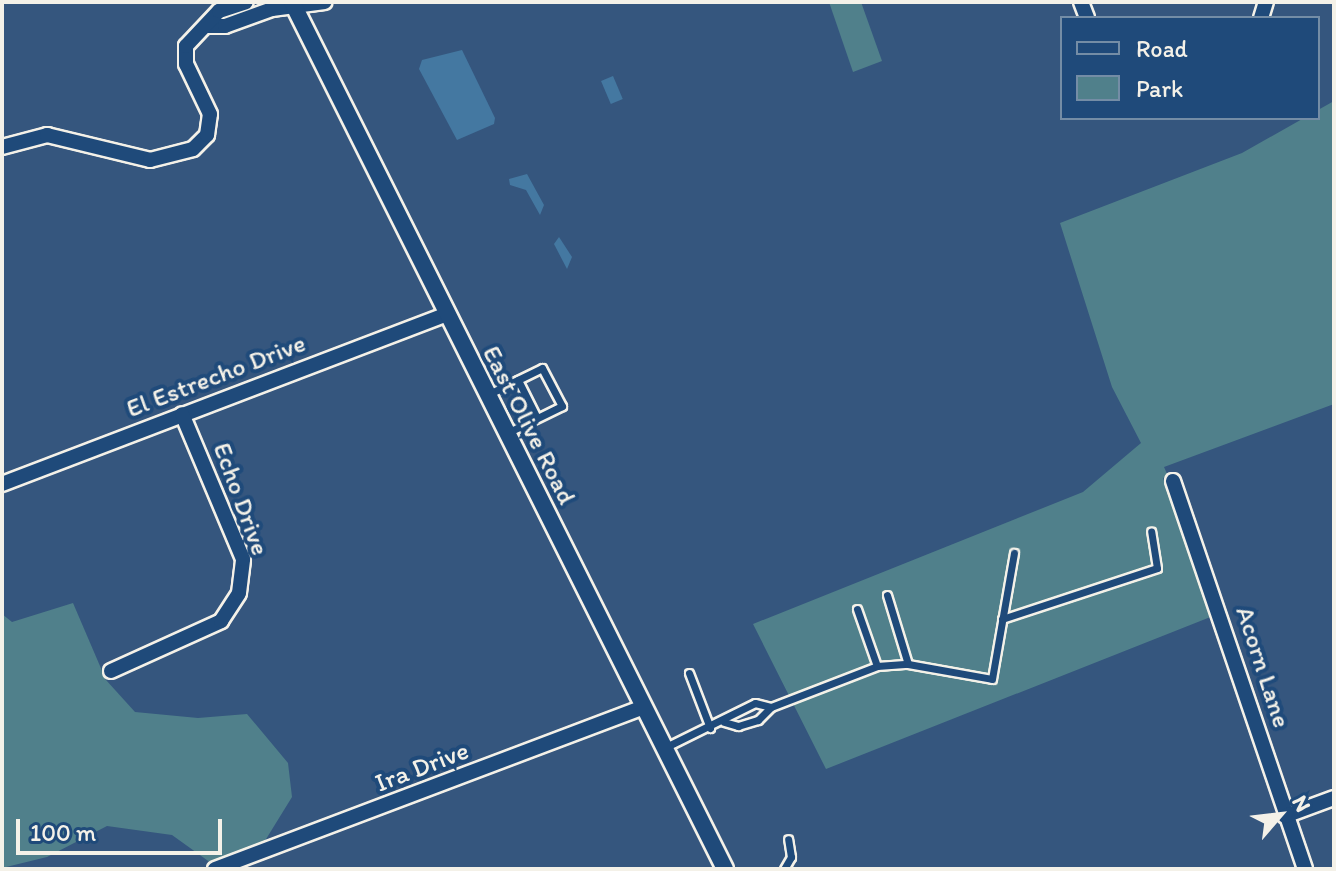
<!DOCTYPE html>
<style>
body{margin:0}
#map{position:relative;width:1336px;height:871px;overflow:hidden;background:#35567e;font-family:Itim,sans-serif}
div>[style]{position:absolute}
.green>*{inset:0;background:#50808b}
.water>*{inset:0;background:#4478a1;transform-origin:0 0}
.roads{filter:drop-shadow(2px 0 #f4f1e8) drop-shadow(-2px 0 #f4f1e8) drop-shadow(0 2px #f4f1e8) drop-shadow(0 -2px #f4f1e8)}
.service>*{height:7px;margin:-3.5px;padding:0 3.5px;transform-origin:3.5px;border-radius:3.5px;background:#1f4a7a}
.minor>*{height:14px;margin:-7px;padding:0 7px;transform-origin:7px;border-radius:7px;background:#1f4a7a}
.tertiary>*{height:16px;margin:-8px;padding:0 8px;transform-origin:8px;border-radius:8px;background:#1f4a7a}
span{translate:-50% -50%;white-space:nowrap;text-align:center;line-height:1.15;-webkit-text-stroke:8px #1f4a7a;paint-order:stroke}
.street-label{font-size:26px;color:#f4f1e8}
.frame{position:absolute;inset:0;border:4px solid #f4f1e8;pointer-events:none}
.legend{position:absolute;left:1060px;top:16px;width:260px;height:104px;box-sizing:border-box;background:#1f4a7a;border:2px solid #748da6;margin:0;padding:10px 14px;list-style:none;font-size:24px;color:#f4f1e8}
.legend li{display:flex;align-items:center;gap:16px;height:40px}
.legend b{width:40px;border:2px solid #748da6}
.north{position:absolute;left:1240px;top:775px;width:80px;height:80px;-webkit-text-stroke:6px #1f4a7a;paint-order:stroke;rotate:62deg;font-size:22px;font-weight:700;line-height:32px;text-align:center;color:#f4f1e8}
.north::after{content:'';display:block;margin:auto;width:28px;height:36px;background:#f4f1e8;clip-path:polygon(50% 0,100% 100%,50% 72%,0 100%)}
.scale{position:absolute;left:16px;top:819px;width:206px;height:36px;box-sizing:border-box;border:4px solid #f4f1e8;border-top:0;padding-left:10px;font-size:24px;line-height:28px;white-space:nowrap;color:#f4f1e8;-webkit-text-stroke:6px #1f4a7a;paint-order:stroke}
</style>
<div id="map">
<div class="green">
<i style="clip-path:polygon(829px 2px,861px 2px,882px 61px,853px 72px)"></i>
<i style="clip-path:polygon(1334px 101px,1334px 404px,1164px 467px,1168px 476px,1163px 478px,1213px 616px,826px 769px,753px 624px,1083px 492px,1141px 443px,1112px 387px,1060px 223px,1242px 153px,1304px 118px,1318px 118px,1318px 110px)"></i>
<i style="clip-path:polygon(73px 603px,106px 680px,135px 712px,198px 718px,247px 714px,288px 763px,292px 797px,263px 844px,211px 863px,172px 835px,107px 826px,47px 857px,2px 868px,2px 614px,12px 622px)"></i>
</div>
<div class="water">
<i style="clip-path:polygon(462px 50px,495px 118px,494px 124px,457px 140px,419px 69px,422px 60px)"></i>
<i style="left:613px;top:76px;width:25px;height:13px;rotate:67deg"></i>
<i style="clip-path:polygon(527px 174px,544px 205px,540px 215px,526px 190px,510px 185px,509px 179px)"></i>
<i style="clip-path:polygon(559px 237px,572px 257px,567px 269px,554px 244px)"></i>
</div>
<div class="roads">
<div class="service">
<i style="left:518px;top:380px;width:42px;rotate:63.4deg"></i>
<i style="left:489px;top:394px;width:59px;rotate:-26.1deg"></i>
<i style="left:542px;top:368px;width:43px;rotate:62.2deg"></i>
<i style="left:562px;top:406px;width:61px;rotate:153.9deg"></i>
<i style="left:887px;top:595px;width:72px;rotate:73.1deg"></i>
<i style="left:857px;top:609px;width:60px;rotate:70.7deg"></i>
<i style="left:1002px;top:619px;width:163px;rotate:-18.2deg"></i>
<i style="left:1157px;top:568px;width:37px;rotate:-99deg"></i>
<i style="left:689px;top:673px;width:59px;rotate:69.1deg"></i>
<i style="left:724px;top:722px;width:15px;rotate:16deg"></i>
<i style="left:738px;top:726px;width:21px;rotate:-17deg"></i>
<i style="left:758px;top:720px;width:18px;rotate:-45deg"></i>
<i style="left:771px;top:707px;width:114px;rotate:-21.1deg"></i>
<i style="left:877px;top:666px;width:31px;rotate:-4deg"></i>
<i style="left:908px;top:664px;width:85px;rotate:10.1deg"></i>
<i style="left:992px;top:679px;width:128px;rotate:-80.1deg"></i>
<i style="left:666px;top:747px;width:99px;rotate:-26.3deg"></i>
<i style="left:755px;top:703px;width:16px;rotate:14deg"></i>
<i style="left:784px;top:869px;width:14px;rotate:-60deg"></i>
<i style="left:791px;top:857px;width:18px;rotate:-99deg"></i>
</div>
<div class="minor">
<i style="left:1081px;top:2px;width:17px;rotate:69deg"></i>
<i style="left:1261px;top:18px;width:17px;rotate:-73deg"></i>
<i style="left:206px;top:26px;width:19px"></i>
<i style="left:225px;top:26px;width:50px;rotate:-19.9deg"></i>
<i style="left:272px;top:9px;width:53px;rotate:-7.5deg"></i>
<i style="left:2px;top:147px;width:47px;rotate:-14.9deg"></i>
<i style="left:47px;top:135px;width:106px;rotate:13.6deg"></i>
<i style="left:150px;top:160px;width:44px;rotate:-14.3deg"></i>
<i style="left:193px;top:149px;width:20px;rotate:-45deg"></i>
<i style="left:207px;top:135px;width:21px;rotate:-82deg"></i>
<i style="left:210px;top:114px;width:55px;rotate:-115.6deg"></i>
<i style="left:186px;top:64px;width:18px;rotate:-90deg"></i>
<i style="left:186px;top:46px;width:48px;rotate:-46.7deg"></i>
<i style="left:219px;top:11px;width:28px;rotate:-18deg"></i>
<i style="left:1173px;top:481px;width:410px;rotate:71.2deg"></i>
<i style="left:2px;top:484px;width:476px;rotate:-20.9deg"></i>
<i style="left:111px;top:671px;width:121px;rotate:-24.4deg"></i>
<i style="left:221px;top:621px;width:33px;rotate:-57deg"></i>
<i style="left:239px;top:593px;width:34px;rotate:-83deg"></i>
<i style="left:243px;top:559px;width:157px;rotate:-112.8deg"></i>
<i style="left:1285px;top:816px;width:52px;rotate:-20.2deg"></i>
<i style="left:215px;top:869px;width:458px;rotate:-20.7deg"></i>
</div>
<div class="tertiary">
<i style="left:292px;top:2px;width:969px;rotate:63.46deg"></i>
</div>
</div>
<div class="street-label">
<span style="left:216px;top:376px;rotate:-21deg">El Estrecho Drive</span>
<span style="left:529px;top:425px;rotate:63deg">East Olive Road</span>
<span style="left:241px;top:499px;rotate:70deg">Echo Drive</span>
<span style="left:1263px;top:667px;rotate:72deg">Acorn Lane</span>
<span style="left:422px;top:767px;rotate:-21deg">Ira Drive</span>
</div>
<div class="frame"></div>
<ul class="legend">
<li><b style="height:10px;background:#1f4a7a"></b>Road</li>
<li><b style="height:22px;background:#50808b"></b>Park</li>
</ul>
<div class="north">N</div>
<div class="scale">100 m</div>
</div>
